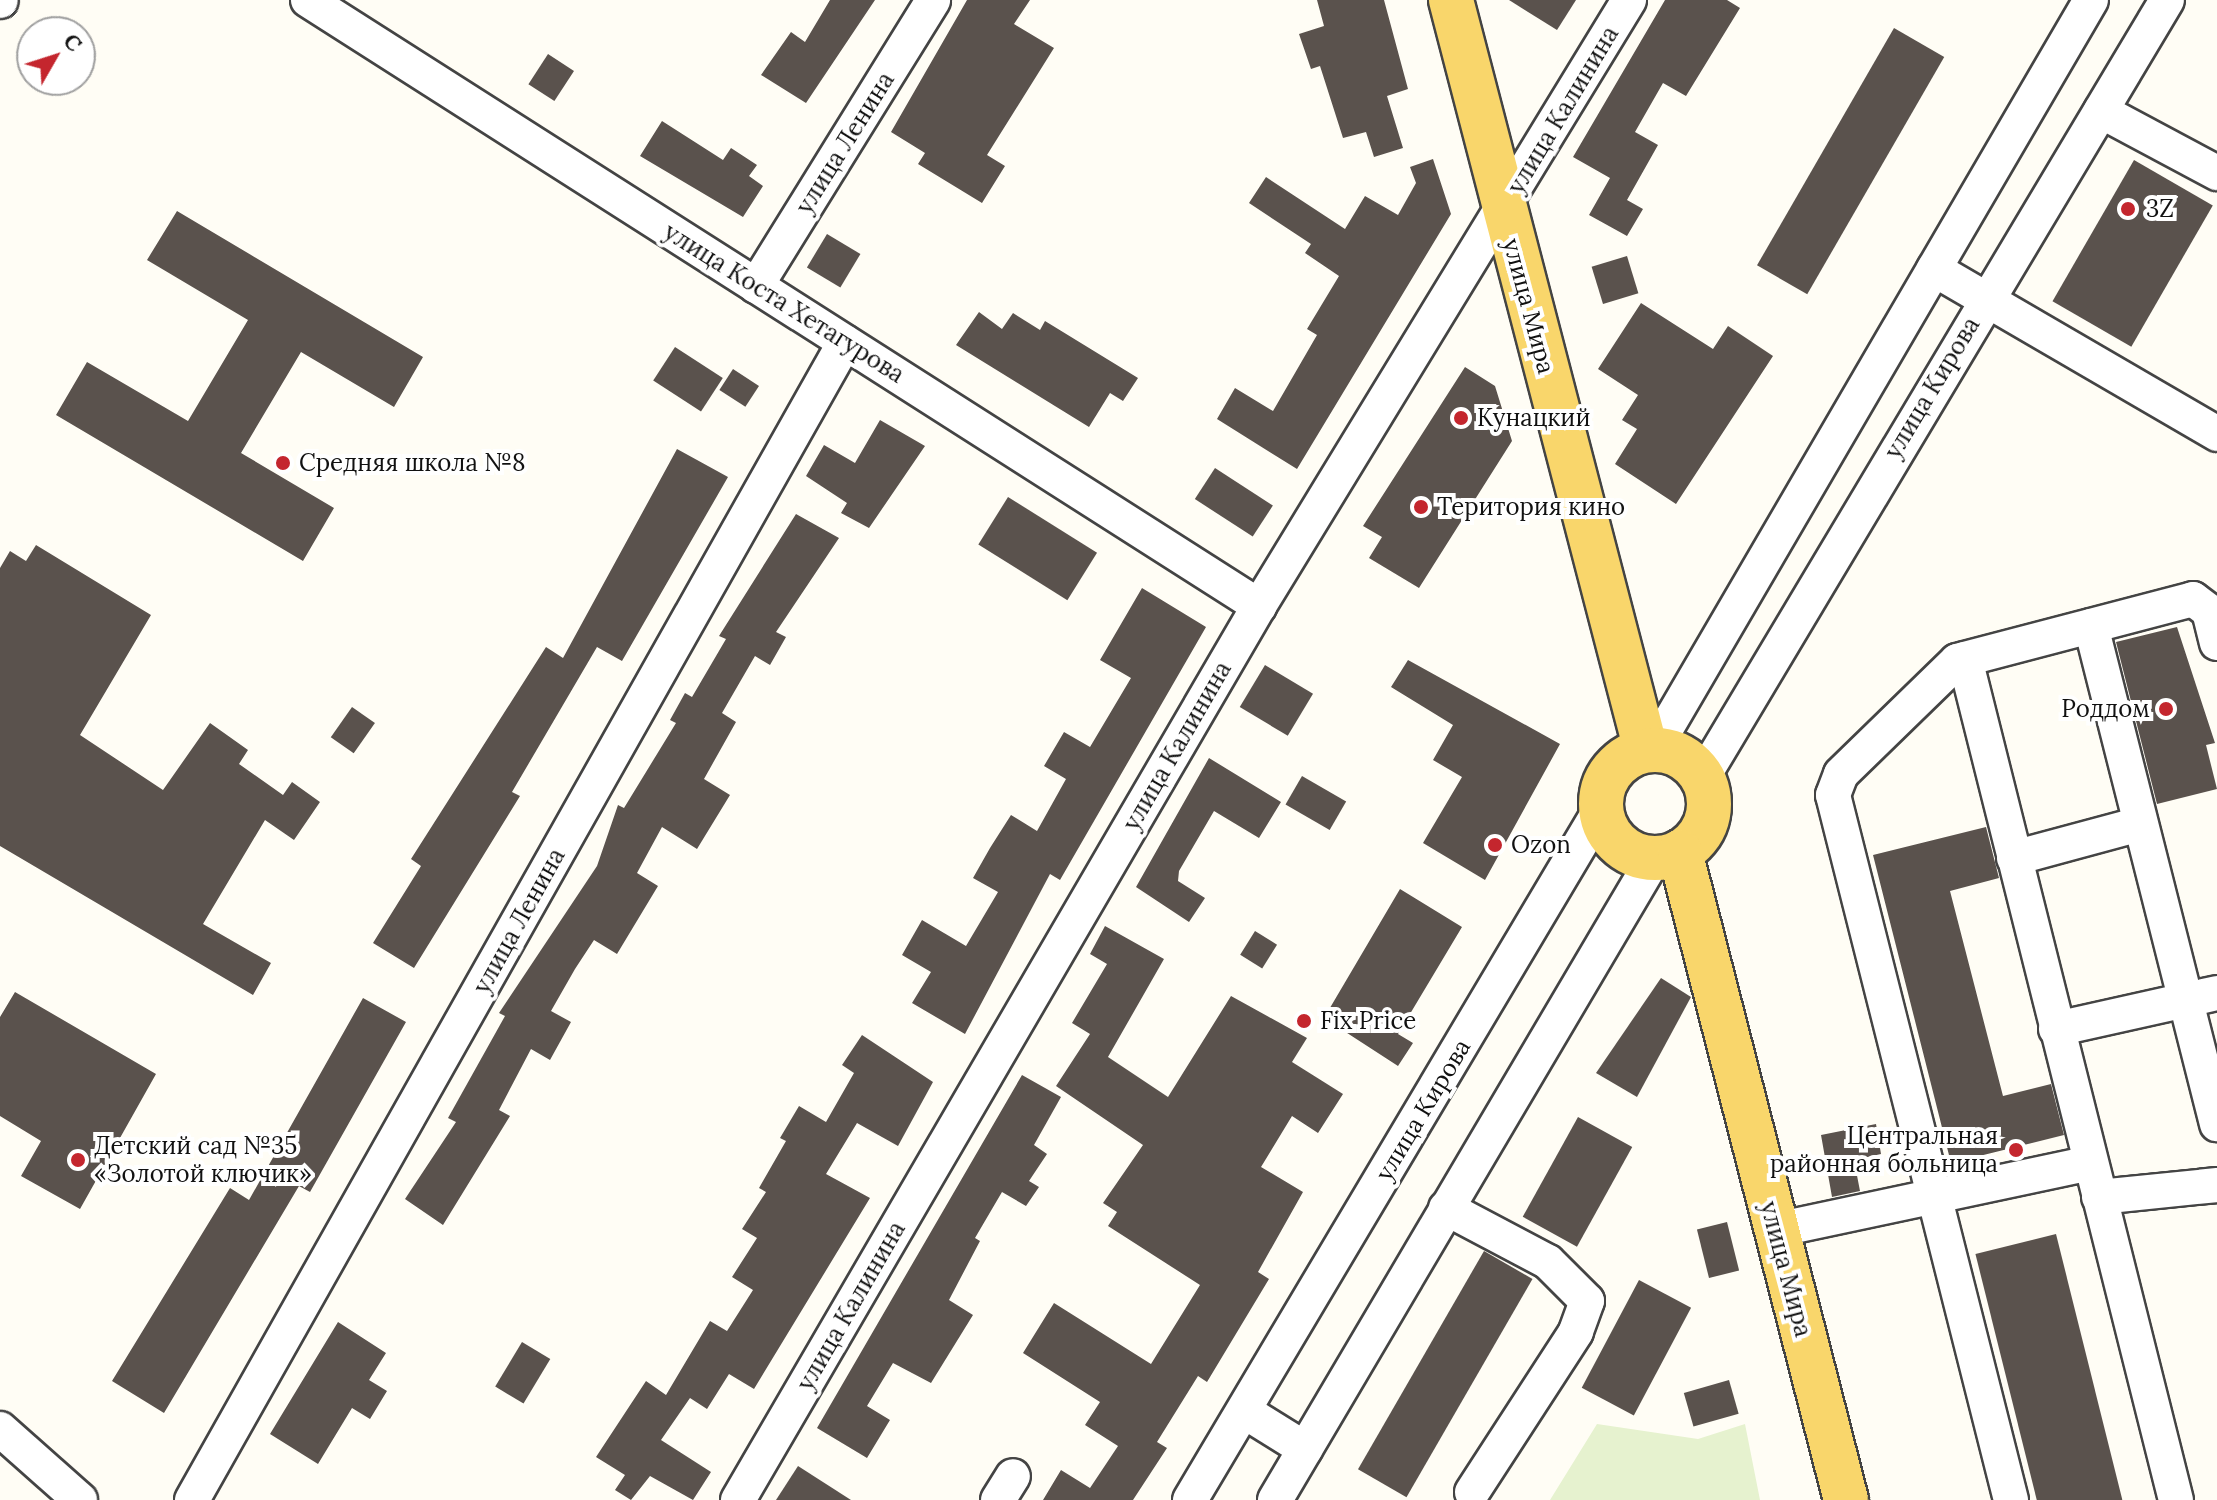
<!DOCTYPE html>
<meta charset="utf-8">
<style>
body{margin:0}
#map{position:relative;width:2217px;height:1500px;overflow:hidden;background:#fffdf5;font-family:Lora,serif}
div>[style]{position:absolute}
.pitch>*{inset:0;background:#e6f2cf}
.building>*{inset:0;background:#5a524d;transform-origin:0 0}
.roads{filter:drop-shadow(2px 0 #444) drop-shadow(-2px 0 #444) drop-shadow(0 2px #444) drop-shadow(0 -2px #444)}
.minor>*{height:34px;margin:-17px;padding:0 17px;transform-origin:17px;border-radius:17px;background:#fff}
.major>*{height:44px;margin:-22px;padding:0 22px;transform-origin:22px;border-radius:22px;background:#f9d66b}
.major>.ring{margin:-22px;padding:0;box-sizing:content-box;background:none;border:44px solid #f9d66b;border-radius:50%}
.dots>*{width:22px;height:22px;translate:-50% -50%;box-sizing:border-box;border:4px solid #fff;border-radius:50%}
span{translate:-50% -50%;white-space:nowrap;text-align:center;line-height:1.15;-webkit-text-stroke:8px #fff;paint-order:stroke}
.street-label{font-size:24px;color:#111}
.poi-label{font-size:24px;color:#111}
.left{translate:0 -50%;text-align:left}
.right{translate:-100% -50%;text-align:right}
.north{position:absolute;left:16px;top:16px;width:80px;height:80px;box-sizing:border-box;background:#fff;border:2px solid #a0a0a0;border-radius:50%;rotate:51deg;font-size:22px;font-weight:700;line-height:32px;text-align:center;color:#111}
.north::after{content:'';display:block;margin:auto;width:28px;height:36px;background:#c4262e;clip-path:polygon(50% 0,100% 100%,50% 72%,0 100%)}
</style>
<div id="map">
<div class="pitch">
<i style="clip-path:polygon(1597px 1424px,1698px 1439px,1745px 1424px,1760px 1500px,1550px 1500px)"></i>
</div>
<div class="building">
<i style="clip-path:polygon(830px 0,875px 0,806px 103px,761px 75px,791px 32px,805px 42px)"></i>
<i style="clip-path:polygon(967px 0,1030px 0,1014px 24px,1054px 48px,987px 155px,1005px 166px,982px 203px,918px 164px,925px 153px,891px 132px)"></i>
<i style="clip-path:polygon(1317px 0,1384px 0,1408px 89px,1387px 96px,1403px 148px,1374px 157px,1366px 132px,1343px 138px,1320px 66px,1311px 69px,1299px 34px,1324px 26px)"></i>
<i style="clip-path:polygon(1509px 0,1576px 0,1557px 30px)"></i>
<i style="clip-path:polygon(1665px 0,1727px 0,1740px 8px,1686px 96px,1663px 83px,1635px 132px,1658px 145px,1627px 200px,1643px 209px,1627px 236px,1589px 215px,1610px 178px,1573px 157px)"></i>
<i style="left:1894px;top:28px;width:58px;height:274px;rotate:30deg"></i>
<i style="left:548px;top:54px;width:31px;height:36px;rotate:33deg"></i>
<i style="clip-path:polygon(662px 121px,723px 160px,731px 148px,757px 165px,749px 176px,763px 186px,743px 217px,640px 156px)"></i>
<i style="clip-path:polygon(1433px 159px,1451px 214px,1297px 469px,1217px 419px,1235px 388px,1273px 411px,1317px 335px,1307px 329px,1339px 276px,1305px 253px,1311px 244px,1249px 203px,1266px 177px,1345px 229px,1365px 196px,1398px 215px,1416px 183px,1410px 167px)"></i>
<i style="left:2134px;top:160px;width:91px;height:163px;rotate:30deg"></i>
<i style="clip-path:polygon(177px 211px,423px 357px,394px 407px,301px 352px,241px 453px,334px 508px,303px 561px,56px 415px,87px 362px,188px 421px,248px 320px,147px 260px)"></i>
<i style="left:827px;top:234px;width:39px;height:39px;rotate:31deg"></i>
<i style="left:1627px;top:256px;width:39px;height:37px;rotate:73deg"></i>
<i style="clip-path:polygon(1641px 303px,1713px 349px,1728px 326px,1773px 356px,1676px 504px,1615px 464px,1637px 429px,1622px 420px,1638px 395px,1598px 369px)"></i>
<i style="clip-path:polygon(979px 312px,1002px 329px,1013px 313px,1040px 330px,1045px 321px,1138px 378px,1123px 401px,1110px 393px,1089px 427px,956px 345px)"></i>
<i style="left:675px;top:347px;width:57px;height:40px;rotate:33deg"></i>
<i style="clip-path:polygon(1465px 367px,1495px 386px,1512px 441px,1419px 588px,1369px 558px,1382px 537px,1363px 526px)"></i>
<i style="left:733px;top:369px;width:31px;height:25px;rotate:33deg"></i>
<i style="clip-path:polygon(880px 420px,925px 446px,869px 528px,841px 513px,847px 503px,806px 476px,824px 445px,855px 463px)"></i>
<i style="clip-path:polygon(677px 449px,728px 477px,622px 661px,597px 647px,512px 792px,520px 796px,414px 968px,373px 943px,421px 866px,411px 859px,546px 647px,563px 658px)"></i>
<i style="left:1215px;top:468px;width:69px;height:37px;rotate:33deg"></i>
<i style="left:1008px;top:497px;width:105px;height:56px;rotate:32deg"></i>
<i style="clip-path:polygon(796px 514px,839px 538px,776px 632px,786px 637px,770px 665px,755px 656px,722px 713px,736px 722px,704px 779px,730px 795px,697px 849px,662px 827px,637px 873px,658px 886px,617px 954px,594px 940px,575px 969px,551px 1011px,571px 1022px,550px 1060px,531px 1049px,499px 1110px,510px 1116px,443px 1225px,405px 1199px,456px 1122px,448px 1118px,505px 1016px,499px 1013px,597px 866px,618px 805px,624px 808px,676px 723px,670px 720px,685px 693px,692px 697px,726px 639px,719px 636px)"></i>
<i style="clip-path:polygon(36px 545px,151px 615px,80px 735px,163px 790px,210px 723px,248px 750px,239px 764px,283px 795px,292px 782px,320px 802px,294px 840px,265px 820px,203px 924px,271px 963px,253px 995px,0 846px,0 568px,10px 551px,26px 561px)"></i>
<i style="clip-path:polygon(1142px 588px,1206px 627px,1060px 880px,1050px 874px,965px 1034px,912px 1003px,931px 972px,902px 955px,922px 920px,966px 946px,998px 892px,973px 878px,990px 848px,1011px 815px,1037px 831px,1066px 779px,1044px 766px,1064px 732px,1090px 747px,1131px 678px,1100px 660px)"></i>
<i style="clip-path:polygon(2177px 627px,2215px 743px,2206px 745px,2217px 789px,2157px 804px,2116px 642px)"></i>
<i style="clip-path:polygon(1408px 660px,1560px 744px,1485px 880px,1423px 843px,1462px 777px,1433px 760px,1453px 725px,1391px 687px)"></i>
<i style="left:1265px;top:665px;width:56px;height:49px;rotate:31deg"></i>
<i style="left:352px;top:707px;width:28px;height:37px;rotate:35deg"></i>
<i style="clip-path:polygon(1209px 758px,1281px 802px,1259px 838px,1214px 811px,1179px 871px,1178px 881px,1205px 898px,1189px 922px,1136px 887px)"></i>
<i style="left:1302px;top:776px;width:51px;height:33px;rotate:30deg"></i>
<i style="clip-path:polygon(1986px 827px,1999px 878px,1950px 891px,2003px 1096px,2051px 1084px,2064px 1135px,1951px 1163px,1873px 855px)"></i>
<i style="clip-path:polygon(1400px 889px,1462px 927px,1398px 1034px,1413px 1043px,1398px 1066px,1324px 1018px)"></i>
<i style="clip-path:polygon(1105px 926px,1164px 959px,1108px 1057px,1168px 1097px,1231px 996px,1307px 1038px,1292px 1062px,1343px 1094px,1318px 1133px,1292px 1116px,1261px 1167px,1303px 1192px,1258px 1272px,1269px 1279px,1207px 1382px,1198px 1376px,1157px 1442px,1167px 1448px,1133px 1500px,1043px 1500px,1061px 1470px,1090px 1488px,1118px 1446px,1085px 1425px,1100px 1402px,1023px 1353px,1054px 1303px,1151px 1364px,1200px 1285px,1108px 1226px,1117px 1212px,1103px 1203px,1143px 1145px,1056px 1086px,1090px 1034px,1072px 1023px,1107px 964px,1090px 954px)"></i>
<i style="left:1255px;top:931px;width:26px;height:28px;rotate:32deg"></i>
<i style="clip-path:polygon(1661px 978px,1691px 997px,1637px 1097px,1596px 1073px)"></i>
<i style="clip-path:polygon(15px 992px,156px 1074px,80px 1209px,21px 1176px,41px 1141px,0 1116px,0 1017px)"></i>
<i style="clip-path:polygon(363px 998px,406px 1022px,310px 1192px,299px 1186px,164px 1413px,112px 1381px,230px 1188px,249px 1200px)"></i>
<i style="clip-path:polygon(862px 1035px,933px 1082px,898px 1146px,857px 1123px,826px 1174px,870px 1198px,754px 1389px,729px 1374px,707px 1409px,690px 1398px,661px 1440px,711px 1472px,693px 1500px,650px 1476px,631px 1500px,615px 1490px,625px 1475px,596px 1457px,646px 1381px,666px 1395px,710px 1321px,727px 1331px,753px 1290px,732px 1277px,757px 1238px,742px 1229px,766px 1192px,759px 1188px,786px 1141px,780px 1138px,799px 1106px,826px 1122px,854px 1073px,842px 1065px)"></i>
<i style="clip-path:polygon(1022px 1075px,1061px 1097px,1034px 1145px,1047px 1154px,1029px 1181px,1039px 1187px,1026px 1206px,1002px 1192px,975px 1238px,980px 1241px,949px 1300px,973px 1315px,931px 1383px,893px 1363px,867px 1406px,890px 1420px,867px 1458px,817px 1428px)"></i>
<i style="left:1578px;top:1117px;width:62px;height:114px;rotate:29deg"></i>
<i style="clip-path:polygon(1876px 1124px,1881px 1154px,1854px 1160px,1860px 1191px,1832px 1197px,1821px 1135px)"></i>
<i style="left:1727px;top:1222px;width:50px;height:31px;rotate:76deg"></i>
<i style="left:2056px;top:1234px;width:274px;height:83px;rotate:76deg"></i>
<i style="left:1484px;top:1251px;width:56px;height:252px;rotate:30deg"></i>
<i style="left:1639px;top:1280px;width:59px;height:122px;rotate:28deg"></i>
<i style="clip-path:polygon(338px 1322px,386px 1353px,369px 1380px,387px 1391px,370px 1419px,352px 1408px,318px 1464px,270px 1434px)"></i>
<i style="left:522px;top:1342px;width:33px;height:52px;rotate:31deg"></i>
<i style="left:1729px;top:1380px;width:35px;height:47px;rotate:74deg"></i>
<i style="clip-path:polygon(798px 1466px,851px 1500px,776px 1500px)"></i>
</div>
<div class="roads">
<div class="minor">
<i style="left:308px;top:0;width:1128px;rotate:32.51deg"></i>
<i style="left:0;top:1px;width:1px;rotate:-45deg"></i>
<i style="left:2101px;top:111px;width:132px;rotate:28.1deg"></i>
<i style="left:1934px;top:269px;width:328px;rotate:30.2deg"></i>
<i style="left:756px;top:286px;width:336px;rotate:-58.2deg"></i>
<i style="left:2091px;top:626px;width:514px;rotate:75.8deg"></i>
<i style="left:1965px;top:659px;width:867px;rotate:75.92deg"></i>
<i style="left:1654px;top:749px;width:867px;rotate:-59.74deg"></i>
<i style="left:1702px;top:778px;width:906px;rotate:-59.13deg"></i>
<i style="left:2014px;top:858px;width:131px;rotate:-15.1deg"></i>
<i style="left:2056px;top:1029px;width:165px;rotate:-12.6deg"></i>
<i style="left:2099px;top:1197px;width:119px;rotate:-5.8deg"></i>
<i style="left:1446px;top:1208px;width:115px;rotate:27.9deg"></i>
<i style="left:1548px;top:1262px;width:55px;rotate:45deg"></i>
<i style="left:1587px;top:1301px;width:33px;rotate:110deg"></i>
<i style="left:1576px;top:1332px;width:191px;rotate:123deg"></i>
<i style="left:1775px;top:1230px;width:322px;rotate:-12deg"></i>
<i style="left:1244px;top:1411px;width:72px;rotate:31.9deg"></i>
<i style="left:0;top:1429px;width:107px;rotate:41.6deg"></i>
<i style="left:192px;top:1500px;width:1329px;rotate:-60.58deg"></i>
<i style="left:738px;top:1500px;width:1035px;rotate:-59.77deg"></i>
<i style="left:1259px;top:606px;width:710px;rotate:-58.59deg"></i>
<i style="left:998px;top:1500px;width:28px;rotate:-58deg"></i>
<i style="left:1190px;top:1500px;width:804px;rotate:-59.26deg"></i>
<i style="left:1275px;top:1500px;width:746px;rotate:-59.44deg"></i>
<i style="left:2011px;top:1500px;width:727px;rotate:-104.17deg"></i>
<i style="left:1833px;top:795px;width:22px;rotate:-69deg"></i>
<i style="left:1841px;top:774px;width:162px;rotate:-44.2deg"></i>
<i style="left:1957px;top:661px;width:244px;rotate:-14.7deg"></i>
<i style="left:2193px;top:599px;width:20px;rotate:37deg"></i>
<i style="left:2209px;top:611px;width:33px;rotate:76deg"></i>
</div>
<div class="major">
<i style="left:1451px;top:0;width:775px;rotate:75.43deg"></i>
<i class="ring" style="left:1601px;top:750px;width:64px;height:64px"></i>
<i style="left:1680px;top:852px;width:669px;rotate:75.63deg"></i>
</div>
</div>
<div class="dots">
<i style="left:2128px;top:209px;background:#c4262e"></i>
<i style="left:1461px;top:418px;background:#c4262e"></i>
<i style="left:283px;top:463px;background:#c4262e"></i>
<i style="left:1421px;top:507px;background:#c4262e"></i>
<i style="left:2166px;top:709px;background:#c4262e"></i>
<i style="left:1495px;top:845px;background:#c4262e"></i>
<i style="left:1304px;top:1021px;background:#c4262e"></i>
<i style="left:2016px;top:1150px;background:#c4262e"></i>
<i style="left:78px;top:1160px;background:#c4262e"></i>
</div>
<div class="street-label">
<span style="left:1563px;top:110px;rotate:-59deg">улица Калинина</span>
<span style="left:845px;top:143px;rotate:-58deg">улица Ленина</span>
<span style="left:784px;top:303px;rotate:32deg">улица Коста Хетагурова</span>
<span style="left:1529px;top:306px;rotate:75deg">улица Мира</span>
<span style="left:1932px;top:388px;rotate:-59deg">улица Кирова</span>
<span style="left:1177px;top:746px;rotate:-60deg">улица Калинина</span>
<span style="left:519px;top:921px;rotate:-61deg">улица Ленина</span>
<span style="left:1423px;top:1110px;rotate:-59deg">улица Кирова</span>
<span style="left:1786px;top:1269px;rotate:75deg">улица Мира</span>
<span style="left:851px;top:1306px;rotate:-60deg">улица Калинина</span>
</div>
<div class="poi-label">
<span class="left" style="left:2146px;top:209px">3Z</span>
<span class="left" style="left:1477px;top:418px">Кунацкий</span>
<span class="left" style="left:299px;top:463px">Средняя школа №8</span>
<span class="left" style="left:1437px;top:507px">Територия кино</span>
<span class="right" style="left:2150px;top:709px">Роддом</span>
<span class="left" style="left:1511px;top:845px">Ozon</span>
<span class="left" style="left:1320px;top:1021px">Fix Price</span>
<span class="right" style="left:1998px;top:1150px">Центральная<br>районная больница</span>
<span class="left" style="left:94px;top:1160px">Детский сад №35<br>«Золотой ключик»</span>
</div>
<div class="north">С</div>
</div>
